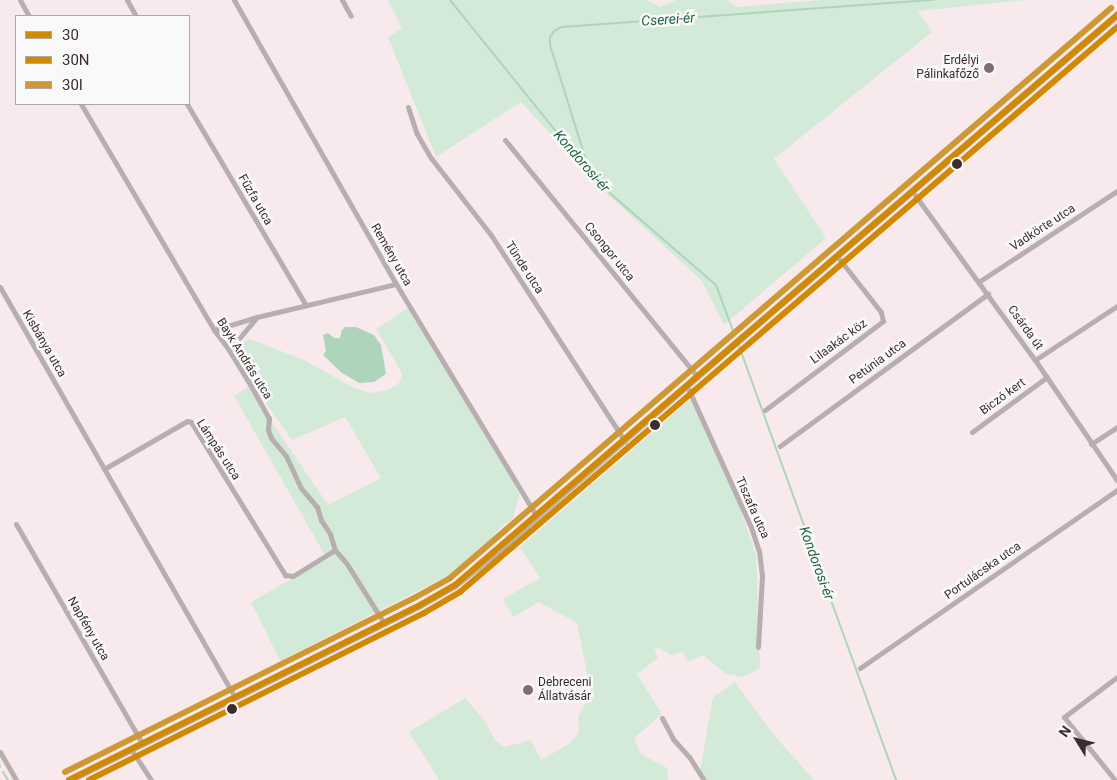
<!DOCTYPE html>
<meta charset="utf-8">
<style>
body{margin:0}
#map{position:relative;width:1117px;height:780px;overflow:hidden;background:#f8eaec;font-family:Roboto,sans-serif}
div>[style]{position:absolute}
.green>*{inset:0;background:#d3ead9}
.water>*{inset:0;background:#aed4bc}
.stream>*{height:2px;margin:-1px;padding:0 1px;transform-origin:1px;border-radius:1px;background:#aed4bc}
.minor>*{height:5px;margin:-2.5px;padding:0 2.5px;transform-origin:2.5px;border-radius:2.5px;background:#b7aeb0}
.secondary>*{height:7px;margin:-3.5px;padding:0 3.5px;transform-origin:3.5px;border-radius:3.5px;background:#b7aeb0}
.bus-1>*{height:6px;margin:-3px;padding:0 3px;transform-origin:3px;border-radius:3px;background:#d08900}
.bus-2>*{height:6px;margin:-3px;padding:0 3px;transform-origin:3px;border-radius:3px;background:#d08900}
.bus-3>*{height:6px;margin:-3px;padding:0 3px;transform-origin:3px;border-radius:3px;background:#ce9834}
.dots>*{width:14px;height:14px;translate:-50% -50%;box-sizing:border-box;border:2px solid #f9f9f9;border-radius:50%}
span{translate:-50% -50%;white-space:nowrap;text-align:center;line-height:1.15;-webkit-text-stroke:5px #f9f9f9;paint-order:stroke}
.poi-label{font-size:12px;color:#3c2c2f}
.right{translate:-100% -50%;text-align:right}
.left{translate:0 -50%;text-align:left}
.street-label{font-size:12px;color:#3c2c2f}
.water-label{font-size:14px;color:#206443;font-style:italic}
.legend{position:absolute;left:15px;top:15px;width:175px;height:90px;box-sizing:border-box;background:#f9f9f9;border:1px solid #ada7a8;margin:0;padding:6px 9px;list-style:none;font-size:15px;color:#3c2c2f}
.legend li{display:flex;align-items:center;gap:10px;height:25px}
.legend b{width:25px;border:1px solid #ada7a8}
.north{position:absolute;left:1052px;top:715px;width:50px;height:50px;-webkit-text-stroke:4px #f9f9f9;paint-order:stroke;rotate:306deg;font-size:14px;font-weight:700;line-height:20px;text-align:center;color:#3c2c2f}
.north::after{content:'';display:block;margin:auto;width:18px;height:22px;background:#3c2c2f;clip-path:polygon(50% 0,100% 100%,50% 72%,0 100%)}
</style>
<div id="map">
<div class="green">
<i style="clip-path:polygon(388px 0,647px 0,660px 7px,676px 0,728px 0,736px 7px,821px 0,1025px 0,918px 11px,932px 32px,774px 159px,826px 238px,724px 325px,702px 281px,589px 177px,521px 102px,436px 157px,388px 37px,402px 28px)"></i>
<i style="clip-path:polygon(408px 308px,520px 493px,512px 520px,501px 526px,489px 544px,459px 570px,280px 661px,251px 602px,327px 559px,234px 396px,248px 387px,328px 505px,381px 478px,345px 417px,292px 440px,227px 348px,250px 339px,304px 360px,354px 388px,371px 393px,389px 390px,400px 382px,402px 373px,376px 329px)"></i>
<i style="clip-path:polygon(691px 399px,734px 491px,756px 555px,760px 668px,743px 677px,726px 674px,703px 655px,687px 662px,683px 652px,671px 655px,658px 647px,654px 650px,658px 658px,637px 674px,662px 714px,634px 738px,641px 754px,667px 768px,668px 780px,439px 780px,409px 732px,465px 698px,485px 721px,495px 740px,504px 747px,531px 740px,541px 760px,570px 743px,579px 733px,578px 716px,591px 694px,577px 623px,539px 602px,513px 617px,503px 599px,540px 578px,520px 547px)"></i>
<i style="clip-path:polygon(735px 682px,773px 734px,814px 780px,706px 780px,700px 771px,713px 697px)"></i>
</div>
<div class="water">
<i style="clip-path:polygon(345px 327px,356px 327px,374px 335px,381px 345px,386px 374px,374px 382px,359px 383px,342px 373px,323px 355px,326px 351px,323px 335px,328px 333px,334px 338px,340px 338px,342px 330px)"></i>
</div>
<div class="stream">
<i style="left:450px;top:0;width:234px;rotate:51.1deg"></i>
<i style="left:597px;top:182px;width:157px;rotate:40.9deg"></i>
<i style="left:716px;top:285px;width:54px;rotate:69.6deg"></i>
<i style="left:591px;top:176px;width:137px;rotate:-107.4deg"></i>
<i style="left:550px;top:45px;width:8px;rotate:-90deg"></i>
<i style="left:550px;top:37px;width:7px;rotate:-56deg"></i>
<i style="left:554px;top:31px;width:9px;rotate:-27deg"></i>
<i style="left:562px;top:27px;width:373px;rotate:-4.2deg"></i>
<i style="left:739px;top:346px;width:462px;rotate:70.1deg"></i>
<i style="left:0;top:766px;width:1px;rotate:90deg"></i>
<i style="left:3px;top:772px;width:9px;rotate:58deg"></i>
</div>
<div class="minor">
<i style="left:20px;top:0;width:18px;rotate:61deg"></i>
<i style="left:127px;top:0;width:18px;rotate:61deg"></i>
<i style="left:234px;top:0;width:327px;rotate:60.3deg"></i>
<i style="left:396px;top:284px;width:272px;rotate:58.8deg"></i>
<i style="left:342px;top:0;width:18px;rotate:61deg"></i>
<i style="left:81px;top:104px;width:262px;rotate:59.5deg"></i>
<i style="left:214px;top:330px;width:21px;rotate:53deg"></i>
<i style="left:227px;top:347px;width:46px;rotate:58.4deg"></i>
<i style="left:251px;top:386px;width:37px;rotate:61deg"></i>
<i style="left:269px;top:418px;width:12px;rotate:95deg"></i>
<i style="left:268px;top:430px;width:9px;rotate:69deg"></i>
<i style="left:271px;top:438px;width:23px;rotate:50deg"></i>
<i style="left:286px;top:456px;width:35px;rotate:65deg"></i>
<i style="left:301px;top:488px;width:25px;rotate:50deg"></i>
<i style="left:317px;top:507px;width:14px;rotate:73deg"></i>
<i style="left:321px;top:520px;width:17px;rotate:57deg"></i>
<i style="left:330px;top:534px;width:17px;rotate:73deg"></i>
<i style="left:335px;top:550px;width:18px;rotate:49deg"></i>
<i style="left:347px;top:564px;width:70px;rotate:57.9deg"></i>
<i style="left:187px;top:104px;width:234px;rotate:59.4deg"></i>
<i style="left:408px;top:107px;width:28px;rotate:72deg"></i>
<i style="left:417px;top:134px;width:28px;rotate:60deg"></i>
<i style="left:431px;top:158px;width:98px;rotate:52.1deg"></i>
<i style="left:491px;top:235px;width:246px;rotate:57deg"></i>
<i style="left:505px;top:140px;width:304px;rotate:50.9deg"></i>
<i style="left:912px;top:191px;width:209px;rotate:54deg"></i>
<i style="left:1035px;top:360px;width:145px;rotate:55.7deg"></i>
<i style="left:980px;top:281px;width:164px;rotate:-33.3deg"></i>
<i style="left:0;top:287px;width:473px;rotate:60.2deg"></i>
<i style="left:214px;top:330px;width:45px;rotate:-16.8deg"></i>
<i style="left:257px;top:317px;width:143px;rotate:-13.4deg"></i>
<i style="left:227px;top:347px;width:10px;rotate:-29deg"></i>
<i style="left:236px;top:342px;width:31px;rotate:-50deg"></i>
<i style="left:1035px;top:360px;width:98px;rotate:-33.4deg"></i>
<i style="left:687px;top:386px;width:155px;rotate:65.6deg"></i>
<i style="left:751px;top:527px;width:25px;rotate:72deg"></i>
<i style="left:759px;top:551px;width:25px;rotate:83deg"></i>
<i style="left:762px;top:576px;width:71px;rotate:93.2deg"></i>
<i style="left:765px;top:410px;width:148px;rotate:-37deg"></i>
<i style="left:883px;top:321px;width:9px;rotate:-103deg"></i>
<i style="left:881px;top:312px;width:71px;rotate:-128.2deg"></i>
<i style="left:972px;top:432px;width:93px;rotate:-36.3deg"></i>
<i style="left:1091px;top:444px;width:31px;rotate:-33deg"></i>
<i style="left:780px;top:446px;width:258px;rotate:-36.2deg"></i>
<i style="left:104px;top:469px;width:96px;rotate:-30deg"></i>
<i style="left:187px;top:421px;width:4px;rotate:14deg"></i>
<i style="left:191px;top:422px;width:180px;rotate:58.4deg"></i>
<i style="left:285px;top:575px;width:8px;rotate:7deg"></i>
<i style="left:293px;top:576px;width:49px;rotate:-31.8deg"></i>
<i style="left:16px;top:524px;width:253px;rotate:60.1deg"></i>
<i style="left:860px;top:668px;width:313px;rotate:-34.7deg"></i>
<i style="left:662px;top:718px;width:24px;rotate:62deg"></i>
<i style="left:673px;top:739px;width:25px;rotate:48deg"></i>
<i style="left:690px;top:758px;width:26px;rotate:58deg"></i>
<i style="left:131px;top:749px;width:37px;rotate:57deg"></i>
<i style="left:0;top:752px;width:32px;rotate:60deg"></i>
<i style="left:1115px;top:780px;width:81px;rotate:-129deg"></i>
<i style="left:1064px;top:717px;width:66px;rotate:-37deg"></i>
</div>
<div class="secondary">
<i style="left:69px;top:780px;width:392px;rotate:-26.5deg"></i>
<i style="left:420px;top:605px;width:40px;rotate:-29.7deg"></i>
<i style="left:455px;top:585px;width:46px;rotate:-38.9deg"></i>
<i style="left:491px;top:556px;width:332px;rotate:-41.1deg"></i>
<i style="left:741px;top:338px;width:496px;rotate:-40.7deg"></i>
</div>
<div class="bus-1">
<i style="left:69px;top:780px;width:392px;rotate:-26.5deg"></i>
<i style="left:420px;top:605px;width:40px;rotate:-29.7deg"></i>
<i style="left:455px;top:585px;width:874px;rotate:-40.73deg"></i>
</div>
<div class="bus-2">
<i style="left:89px;top:780px;width:374px;rotate:-26.5deg"></i>
<i style="left:424px;top:613px;width:42px;rotate:-30.3deg"></i>
<i style="left:460px;top:592px;width:867px;rotate:-40.69deg"></i>
</div>
<div class="bus-3">
<i style="left:65px;top:772px;width:392px;rotate:-26.5deg"></i>
<i style="left:416px;top:597px;width:39px;rotate:-29deg"></i>
<i style="left:450px;top:578px;width:873px;rotate:-40.77deg"></i>
</div>
<div class="dots">
<i style="left:989px;top:68px;background:#7e6e71"></i>
<i style="left:957px;top:164px;background:#3c2c2f"></i>
<i style="left:655px;top:425px;background:#3c2c2f"></i>
<i style="left:528px;top:690px;background:#7e6e71"></i>
<i style="left:232px;top:709px;background:#3c2c2f"></i>
</div>
<div class="poi-label">
<span class="right" style="left:979px;top:68px">Erdélyi<br>Pálinkafőző</span>
<span class="left" style="left:538px;top:690px">Debreceni<br>Állatvásár</span>
</div>
<div class="street-label">
<span style="left:255px;top:200px;rotate:60deg">Fűzfa utca</span>
<span style="left:1043px;top:228px;rotate:-33deg">Vadkörte utca</span>
<span style="left:609px;top:252px;rotate:51deg">Csongor utca</span>
<span style="left:391px;top:255px;rotate:60deg">Remény utca</span>
<span style="left:524px;top:268px;rotate:57deg">Tünde utca</span>
<span style="left:1025px;top:328px;rotate:54deg">Csárda út</span>
<span style="left:839px;top:342px;rotate:-36deg">Lilaakác köz</span>
<span style="left:44px;top:344px;rotate:60deg">Kisbánya utca</span>
<span style="left:244px;top:359px;rotate:58deg">Bayk András utca</span>
<span style="left:878px;top:362px;rotate:-36deg">Petúnia utca</span>
<span style="left:1003px;top:397px;rotate:-36deg">Biczó kert</span>
<span style="left:218px;top:450px;rotate:57deg">Lámpás utca</span>
<span style="left:752px;top:508px;rotate:66deg">Tiszafa utca</span>
<span style="left:983px;top:571px;rotate:-35deg">Portulácska utca</span>
<span style="left:88px;top:629px;rotate:60deg">Napfény utca</span>
</div>
<div class="water-label">
<span style="left:668px;top:19px;rotate:-4deg">Cserei-ér</span>
<span style="left:582px;top:161px;rotate:49deg">Kondorosi-ér</span>
<span style="left:817px;top:563px;rotate:70deg">Kondorosi-ér</span>
</div>
<ul class="legend">
<li><b style="height:6px;background:#d08900"></b>30</li>
<li><b style="height:6px;background:#d08900"></b>30N</li>
<li><b style="height:6px;background:#ce9834"></b>30I</li>
</ul>
<div class="north">N</div>
</div>
